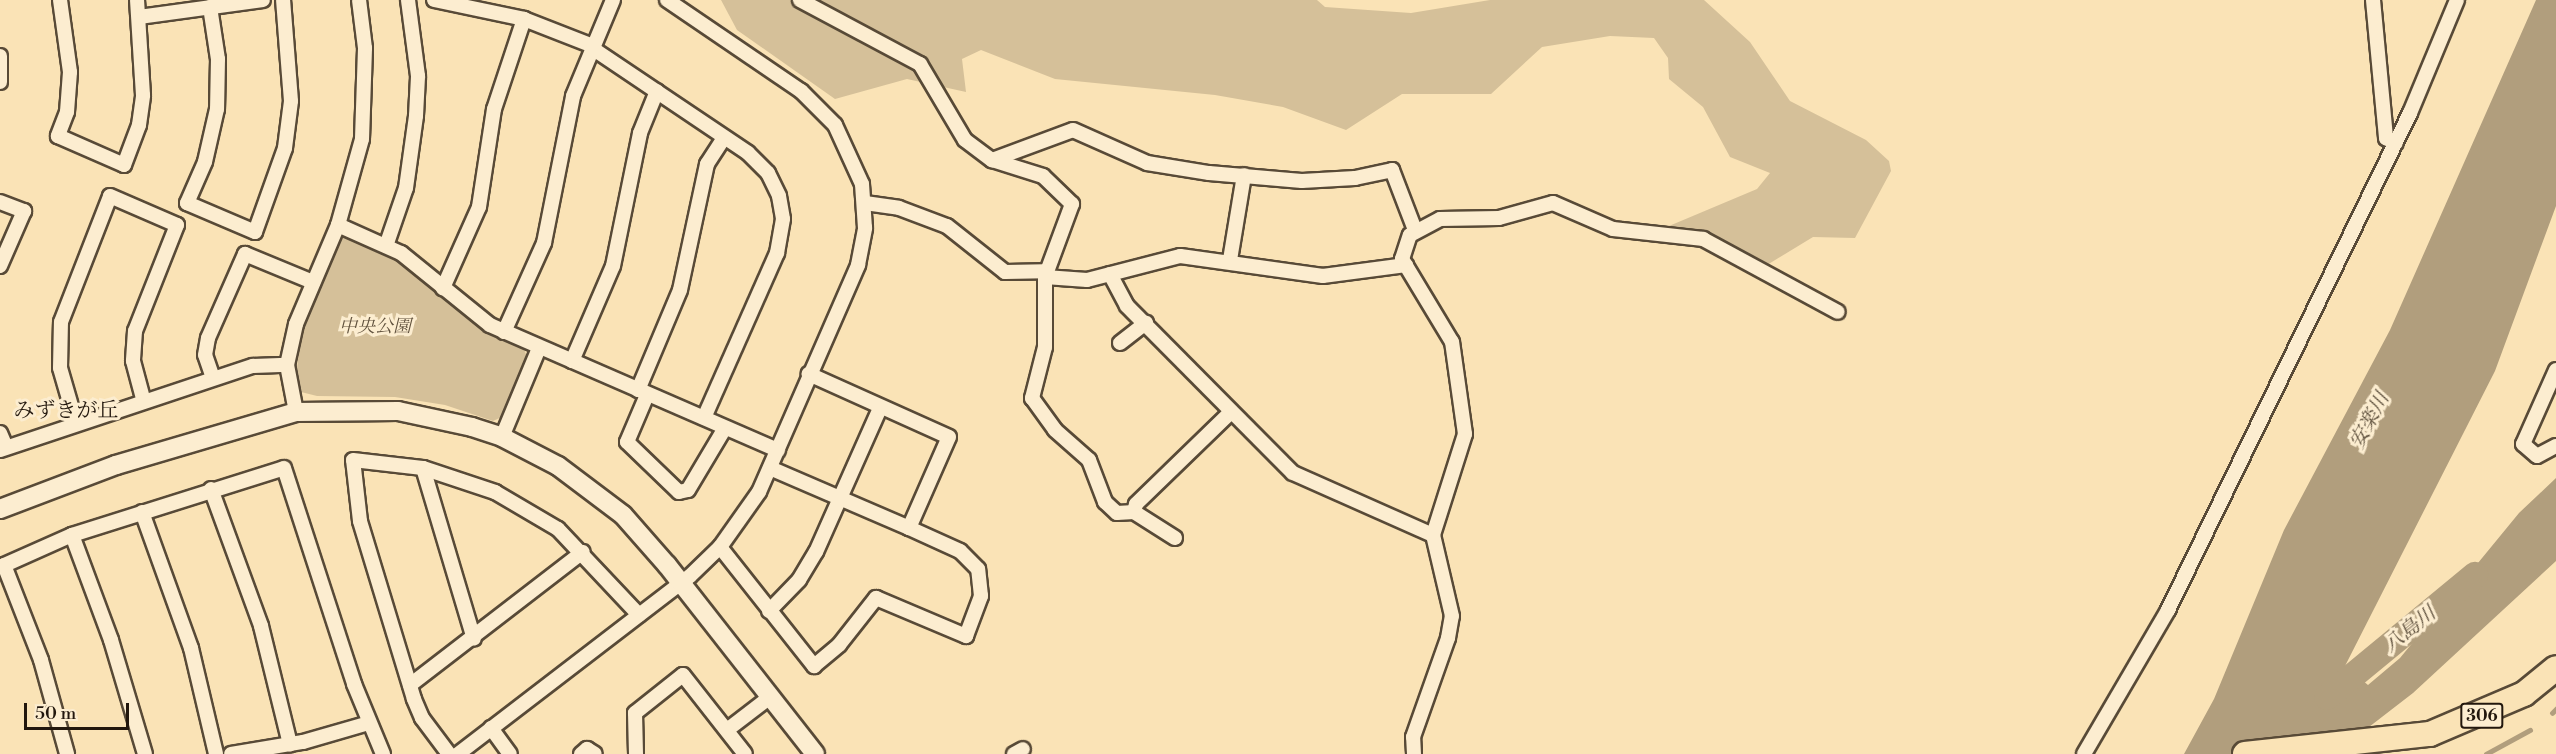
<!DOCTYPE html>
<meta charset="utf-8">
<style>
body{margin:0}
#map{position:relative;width:2556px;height:754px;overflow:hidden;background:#fae3b6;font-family:"Libre Bodoni","Noto Serif JP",serif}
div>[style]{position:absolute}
.green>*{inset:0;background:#d5c099}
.water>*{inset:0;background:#b19e7d}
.stream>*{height:4.5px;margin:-2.25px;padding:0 2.25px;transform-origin:2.25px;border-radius:2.25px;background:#b19e7d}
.river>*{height:26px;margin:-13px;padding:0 13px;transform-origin:13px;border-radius:13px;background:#b19e7d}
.roads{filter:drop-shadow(2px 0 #584a37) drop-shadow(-2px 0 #584a37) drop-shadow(0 2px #584a37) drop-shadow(0 -2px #584a37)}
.minor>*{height:14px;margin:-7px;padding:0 7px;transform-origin:7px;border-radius:7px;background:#fcedd0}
.tertiary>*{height:18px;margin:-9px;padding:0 9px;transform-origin:9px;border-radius:9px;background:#fcedd0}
.trunk>*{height:24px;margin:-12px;padding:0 12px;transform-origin:12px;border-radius:12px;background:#fae3b6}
span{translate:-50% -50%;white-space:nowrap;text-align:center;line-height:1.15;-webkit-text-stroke:6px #fcedd0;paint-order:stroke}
.shield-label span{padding:2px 4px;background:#fcedd0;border:2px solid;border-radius:4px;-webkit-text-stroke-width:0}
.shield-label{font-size:16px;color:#22170d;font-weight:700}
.park-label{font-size:18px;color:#61523e;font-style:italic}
.water-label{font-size:20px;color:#5b4d3a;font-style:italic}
.quarter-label{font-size:21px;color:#22170d}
.scale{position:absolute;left:24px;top:703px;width:105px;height:27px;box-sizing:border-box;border:3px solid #22170d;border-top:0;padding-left:8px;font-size:18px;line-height:21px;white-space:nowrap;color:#22170d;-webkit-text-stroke:4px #fcedd0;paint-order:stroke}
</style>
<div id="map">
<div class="green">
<i style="clip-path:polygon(721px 0,1317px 0,1325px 7px,1411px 13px,1490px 0,1704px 0,1750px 42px,1790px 101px,1866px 140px,1889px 161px,1891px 171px,1855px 238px,1813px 237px,1767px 265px,1701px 231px,1669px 226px,1757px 189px,1770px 173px,1730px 157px,1703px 107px,1669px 79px,1668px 58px,1654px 38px,1610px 36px,1542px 47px,1491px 94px,1402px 94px,1346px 130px,1283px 107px,1215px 95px,1055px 79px,981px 50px,962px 59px,966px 92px,907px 79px,835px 99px,737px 30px)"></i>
<i style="clip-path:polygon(345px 236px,397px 259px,468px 317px,523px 347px,528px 359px,504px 416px,493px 421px,445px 405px,395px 397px,317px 396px,301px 392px,295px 384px,302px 328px,338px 241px)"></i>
</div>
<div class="water">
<i style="clip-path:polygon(2536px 0,2556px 0,2556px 206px,2495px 371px,2345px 666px,2368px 685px,2400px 658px,2519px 513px,2556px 478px,2556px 561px,2413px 693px,2334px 754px,2184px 754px,2214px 699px,2284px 530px,2390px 330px)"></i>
</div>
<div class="stream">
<i style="left:2552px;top:713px;width:6px;rotate:-45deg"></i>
<i style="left:2486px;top:754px;width:50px;rotate:-28.6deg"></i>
</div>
<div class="river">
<i style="left:2327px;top:697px;width:192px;rotate:-39.5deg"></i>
</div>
<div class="roads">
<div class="minor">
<i style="left:60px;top:0;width:73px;rotate:82.1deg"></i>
<i style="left:70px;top:72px;width:40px;rotate:94.3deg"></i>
<i style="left:67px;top:112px;width:26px;rotate:111deg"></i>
<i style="left:58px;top:136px;width:72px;rotate:23.7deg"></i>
<i style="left:124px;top:165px;width:43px;rotate:-69.4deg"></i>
<i style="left:139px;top:125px;width:30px;rotate:-82deg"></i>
<i style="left:143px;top:95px;width:95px;rotate:-93.6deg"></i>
<i style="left:434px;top:0;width:92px;rotate:11.9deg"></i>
<i style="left:524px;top:19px;width:95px;rotate:108.4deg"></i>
<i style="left:494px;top:109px;width:99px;rotate:98.7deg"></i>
<i style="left:479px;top:207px;width:89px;rotate:114deg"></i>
<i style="left:800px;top:0;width:136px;rotate:28.1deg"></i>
<i style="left:920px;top:64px;width:88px;rotate:59.4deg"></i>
<i style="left:965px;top:140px;width:34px;rotate:37deg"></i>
<i style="left:2373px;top:0;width:139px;rotate:84.6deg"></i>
<i style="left:2386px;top:138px;width:11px;rotate:27deg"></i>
<i style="left:210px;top:7px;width:53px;rotate:81.3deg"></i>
<i style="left:218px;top:59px;width:50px;rotate:91.1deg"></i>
<i style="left:217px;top:109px;width:54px;rotate:102.8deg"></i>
<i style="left:205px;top:162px;width:45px;rotate:113.7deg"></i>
<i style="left:187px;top:203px;width:74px;rotate:23.1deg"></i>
<i style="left:255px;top:232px;width:89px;rotate:-70.3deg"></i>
<i style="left:285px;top:148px;width:47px;rotate:-82.7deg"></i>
<i style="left:291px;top:101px;width:101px;rotate:-94.5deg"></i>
<i style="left:139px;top:17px;width:125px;rotate:-7.8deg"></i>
<i style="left:524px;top:19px;width:74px;rotate:21.4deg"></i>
<i style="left:592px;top:48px;width:188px;rotate:33.9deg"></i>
<i style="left:748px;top:153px;width:28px;rotate:45deg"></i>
<i style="left:768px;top:173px;width:25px;rotate:64deg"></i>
<i style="left:779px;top:196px;width:23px;rotate:80deg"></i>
<i style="left:783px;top:219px;width:35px;rotate:100deg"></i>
<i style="left:777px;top:253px;width:180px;rotate:113.9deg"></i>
<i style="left:0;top:56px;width:26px;rotate:90deg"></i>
<i style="left:0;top:202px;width:26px;rotate:21deg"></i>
<i style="left:24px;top:211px;width:60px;rotate:113.6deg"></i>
<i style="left:865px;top:203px;width:34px;rotate:8deg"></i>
<i style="left:899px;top:208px;width:51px;rotate:20.6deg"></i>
<i style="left:947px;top:226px;width:74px;rotate:38.4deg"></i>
<i style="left:1005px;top:272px;width:39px;rotate:-1deg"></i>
<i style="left:338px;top:225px;width:69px;rotate:24deg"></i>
<i style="left:401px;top:253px;width:114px;rotate:39deg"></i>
<i style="left:490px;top:325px;width:314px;rotate:23.5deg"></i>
<i style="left:386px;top:246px;width:61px;rotate:-71deg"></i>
<i style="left:406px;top:188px;width:73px;rotate:-82.1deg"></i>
<i style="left:416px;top:116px;width:40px;rotate:-87.1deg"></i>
<i style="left:418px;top:76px;width:77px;rotate:-97.5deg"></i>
<i style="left:1230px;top:260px;width:86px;rotate:-80.6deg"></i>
<i style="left:1406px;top:265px;width:84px;rotate:172.5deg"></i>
<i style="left:1323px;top:276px;width:144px;rotate:-172deg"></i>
<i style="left:1180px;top:256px;width:96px;rotate:165.5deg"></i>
<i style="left:1087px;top:280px;width:42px;rotate:-175.9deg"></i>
<i style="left:1045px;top:277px;width:78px;rotate:-69.7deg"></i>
<i style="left:1072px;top:204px;width:40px;rotate:-136deg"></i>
<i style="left:1043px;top:176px;width:53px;rotate:-162.6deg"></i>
<i style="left:992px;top:160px;width:86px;rotate:-20.3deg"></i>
<i style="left:1073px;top:130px;width:81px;rotate:24deg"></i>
<i style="left:1147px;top:163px;width:63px;rotate:9.2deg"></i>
<i style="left:1209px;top:173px;width:93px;rotate:4.9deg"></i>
<i style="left:1302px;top:181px;width:53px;rotate:-3.2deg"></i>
<i style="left:1355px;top:178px;width:38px;rotate:-12deg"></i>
<i style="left:1392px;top:170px;width:64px;rotate:69deg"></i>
<i style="left:1110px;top:274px;width:36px;rotate:62deg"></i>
<i style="left:1127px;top:306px;width:235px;rotate:45.2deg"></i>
<i style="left:1293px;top:473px;width:153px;rotate:23.9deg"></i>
<i style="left:1045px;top:277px;width:70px;rotate:90deg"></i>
<i style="left:1045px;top:347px;width:53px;rotate:104.3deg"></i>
<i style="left:1032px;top:398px;width:39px;rotate:54deg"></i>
<i style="left:1055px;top:430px;width:45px;rotate:41.4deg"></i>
<i style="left:1089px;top:460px;width:45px;rotate:69.1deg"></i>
<i style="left:1105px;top:502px;width:16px;rotate:43deg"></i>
<i style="left:1117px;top:513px;width:17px;rotate:-3deg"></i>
<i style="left:504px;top:332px;width:98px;rotate:-65.8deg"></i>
<i style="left:544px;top:243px;width:150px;rotate:-78.8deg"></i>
<i style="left:573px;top:96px;width:104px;rotate:-67.4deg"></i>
<i style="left:1120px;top:343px;width:33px;rotate:-38deg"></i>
<i style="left:572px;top:361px;width:103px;rotate:-66.7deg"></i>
<i style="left:613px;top:266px;width:136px;rotate:-78.5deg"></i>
<i style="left:640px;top:133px;width:45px;rotate:-68deg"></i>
<i style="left:2556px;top:370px;width:81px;rotate:114deg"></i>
<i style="left:2523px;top:444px;width:18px;rotate:41deg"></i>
<i style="left:2537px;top:456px;width:21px;rotate:-28deg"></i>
<i style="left:213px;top:378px;width:24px;rotate:-109deg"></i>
<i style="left:205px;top:355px;width:17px;rotate:-80deg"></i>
<i style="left:208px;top:338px;width:92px;rotate:-66.2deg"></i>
<i style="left:245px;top:254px;width:74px;rotate:22.4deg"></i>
<i style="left:638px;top:390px;width:108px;rotate:-67.2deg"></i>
<i style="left:680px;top:290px;width:129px;rotate:-77.9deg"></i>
<i style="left:707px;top:164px;width:31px;rotate:-57deg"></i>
<i style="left:647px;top:395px;width:51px;rotate:113.1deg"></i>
<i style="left:627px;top:442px;width:72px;rotate:43.9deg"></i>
<i style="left:679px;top:492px;width:9px;rotate:-13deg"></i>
<i style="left:688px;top:490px;width:72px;rotate:-59.2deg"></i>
<i style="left:296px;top:412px;width:48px;rotate:-100.8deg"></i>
<i style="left:287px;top:365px;width:42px;rotate:-77.6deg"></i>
<i style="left:296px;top:324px;width:108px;rotate:-67deg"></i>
<i style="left:338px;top:225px;width:89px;rotate:-74.4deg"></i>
<i style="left:362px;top:139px;width:91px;rotate:-88.1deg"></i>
<i style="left:365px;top:48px;width:48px;rotate:-97.1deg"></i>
<i style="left:76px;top:423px;width:57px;rotate:-106.2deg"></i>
<i style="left:60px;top:368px;width:46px;rotate:-88.8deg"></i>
<i style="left:61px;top:322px;width:135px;rotate:-68.7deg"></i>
<i style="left:110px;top:196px;width:73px;rotate:23.4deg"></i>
<i style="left:177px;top:225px;width:114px;rotate:111.6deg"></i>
<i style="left:135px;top:331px;width:30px;rotate:94deg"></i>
<i style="left:133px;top:361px;width:42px;rotate:75deg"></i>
<i style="left:0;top:433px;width:15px;rotate:67deg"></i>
<i style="left:502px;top:437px;width:96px;rotate:-67.4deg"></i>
<i style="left:0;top:450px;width:267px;rotate:-18.4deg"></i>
<i style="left:253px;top:366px;width:34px;rotate:-2deg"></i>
<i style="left:423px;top:468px;width:178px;rotate:73.4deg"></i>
<i style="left:770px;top:468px;width:151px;rotate:23.3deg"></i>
<i style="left:211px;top:489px;width:146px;rotate:69.9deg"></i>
<i style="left:261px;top:626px;width:122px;rotate:76.2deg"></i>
<i style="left:142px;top:512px;width:145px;rotate:70.2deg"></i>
<i style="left:191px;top:648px;width:109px;rotate:76.7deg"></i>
<i style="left:72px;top:535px;width:112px;rotate:69.6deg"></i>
<i style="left:111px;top:640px;width:119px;rotate:73.4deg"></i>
<i style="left:1175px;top:538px;width:49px;rotate:-147.6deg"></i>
<i style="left:1134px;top:512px;width:8px;rotate:-76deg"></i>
<i style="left:1136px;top:504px;width:132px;rotate:-44.1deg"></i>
<i style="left:720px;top:547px;width:152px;rotate:51.7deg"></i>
<i style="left:814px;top:666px;width:33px;rotate:-40deg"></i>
<i style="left:839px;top:645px;width:60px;rotate:-51.8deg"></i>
<i style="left:876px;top:598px;width:98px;rotate:22.9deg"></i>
<i style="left:966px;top:636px;width:43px;rotate:-69.4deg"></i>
<i style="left:981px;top:596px;width:27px;rotate:-96deg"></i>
<i style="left:978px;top:569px;width:25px;rotate:-135deg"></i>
<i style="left:960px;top:551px;width:56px;rotate:-155.7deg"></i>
<i style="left:909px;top:528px;width:99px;rotate:-66.3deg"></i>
<i style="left:949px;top:437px;width:154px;rotate:-155.8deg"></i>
<i style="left:4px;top:565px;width:102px;rotate:68.7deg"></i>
<i style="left:41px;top:660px;width:98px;rotate:74.5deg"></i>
<i style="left:0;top:567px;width:79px;rotate:-24deg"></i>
<i style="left:72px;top:535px;width:222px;rotate:-17.5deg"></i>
<i style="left:284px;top:468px;width:227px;rotate:72deg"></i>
<i style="left:354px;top:684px;width:76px;rotate:67.5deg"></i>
<i style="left:769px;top:611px;width:43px;rotate:-45.9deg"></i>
<i style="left:799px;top:580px;width:33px;rotate:-59deg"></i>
<i style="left:816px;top:552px;width:158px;rotate:-66deg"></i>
<i style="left:410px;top:685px;width:218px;rotate:-37.6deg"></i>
<i style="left:491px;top:728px;width:32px;rotate:54deg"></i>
<i style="left:727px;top:730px;width:54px;rotate:-37.5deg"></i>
<i style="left:231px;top:754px;width:73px;rotate:-9.5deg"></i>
<i style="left:303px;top:742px;width:69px;rotate:-16.1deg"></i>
<i style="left:449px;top:754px;width:45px;rotate:-126.9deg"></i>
<i style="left:422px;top:718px;width:21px;rotate:-113deg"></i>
<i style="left:414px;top:699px;width:186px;rotate:-106.9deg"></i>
<i style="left:360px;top:521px;width:61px;rotate:-96.5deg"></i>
<i style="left:353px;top:460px;width:70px;rotate:6.5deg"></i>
<i style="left:423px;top:468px;width:76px;rotate:18.4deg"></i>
<i style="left:495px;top:492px;width:73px;rotate:30.4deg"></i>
<i style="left:558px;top:529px;width:118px;rotate:46.7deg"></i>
<i style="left:458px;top:754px;width:292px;rotate:-37.5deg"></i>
<i style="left:690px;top:576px;width:42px;rotate:-44deg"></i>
<i style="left:720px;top:547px;width:67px;rotate:-54.7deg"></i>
<i style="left:759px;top:492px;width:248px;rotate:-66.4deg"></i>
<i style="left:858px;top:265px;width:38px;rotate:-79deg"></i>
<i style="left:865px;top:228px;width:44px;rotate:-93.9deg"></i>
<i style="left:862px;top:184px;width:65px;rotate:-114.6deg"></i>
<i style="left:835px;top:125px;width:48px;rotate:-135deg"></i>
<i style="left:801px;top:91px;width:162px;rotate:-145.8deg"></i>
<i style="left:581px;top:754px;width:8px;rotate:-40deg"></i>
<i style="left:587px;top:749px;width:9px;rotate:32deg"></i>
<i style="left:636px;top:754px;width:41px;rotate:-91.4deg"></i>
<i style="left:635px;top:713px;width:61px;rotate:-38.4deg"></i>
<i style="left:683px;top:675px;width:100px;rotate:51.9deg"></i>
<i style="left:1014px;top:754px;width:10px;rotate:-29deg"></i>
<i style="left:1414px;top:754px;width:17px;rotate:-93deg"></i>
<i style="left:1413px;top:737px;width:105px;rotate:-70.5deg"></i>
<i style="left:1448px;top:638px;width:22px;rotate:-80deg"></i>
<i style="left:1452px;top:616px;width:83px;rotate:-103.2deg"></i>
<i style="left:1433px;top:535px;width:106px;rotate:-72.4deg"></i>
<i style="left:1465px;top:434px;width:93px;rotate:-98deg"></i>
<i style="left:1452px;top:342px;width:97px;rotate:-121.1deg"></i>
<i style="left:1402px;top:259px;width:25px;rotate:-72deg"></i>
<i style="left:1410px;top:235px;width:34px;rotate:-28deg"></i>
<i style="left:1440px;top:219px;width:59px;rotate:-1deg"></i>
<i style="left:1499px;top:218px;width:56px;rotate:-15.5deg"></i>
<i style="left:1553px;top:203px;width:65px;rotate:23.4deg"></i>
<i style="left:1613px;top:229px;width:91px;rotate:6.3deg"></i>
<i style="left:1703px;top:239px;width:153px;rotate:28.4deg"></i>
<i style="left:2084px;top:754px;width:167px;rotate:-59.7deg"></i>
<i style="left:2168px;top:610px;width:553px;rotate:-64.04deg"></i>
<i style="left:2410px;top:113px;width:122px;rotate:-67.4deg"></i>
</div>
<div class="tertiary">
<i style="left:0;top:509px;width:124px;rotate:-20.8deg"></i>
<i style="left:116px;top:465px;width:188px;rotate:-16.4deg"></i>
<i style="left:296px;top:412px;width:102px;rotate:-0.6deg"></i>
<i style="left:398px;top:411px;width:76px;rotate:12.2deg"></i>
<i style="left:472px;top:427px;width:32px;rotate:18deg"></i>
<i style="left:502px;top:437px;width:63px;rotate:27.4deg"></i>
<i style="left:558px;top:466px;width:81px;rotate:37deg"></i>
<i style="left:623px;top:515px;width:67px;rotate:48.7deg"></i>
<i style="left:667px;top:565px;width:240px;rotate:51.9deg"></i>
</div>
<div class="trunk">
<i style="left:2245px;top:754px;width:186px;rotate:-6.2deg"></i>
<i style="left:2430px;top:734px;width:102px;rotate:-23.1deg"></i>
<i style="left:2524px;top:694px;width:41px;rotate:-39.1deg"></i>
</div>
</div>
<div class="shield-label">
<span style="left:2482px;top:716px">306</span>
</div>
<div class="park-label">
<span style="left:375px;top:327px">中央公園</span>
</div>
<div class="water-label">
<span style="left:2370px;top:421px;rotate:-62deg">安楽川</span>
<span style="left:2410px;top:630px;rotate:-39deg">八島川</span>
</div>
<div class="quarter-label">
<span style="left:66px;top:411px">みずきが丘</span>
</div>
<div class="scale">50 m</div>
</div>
